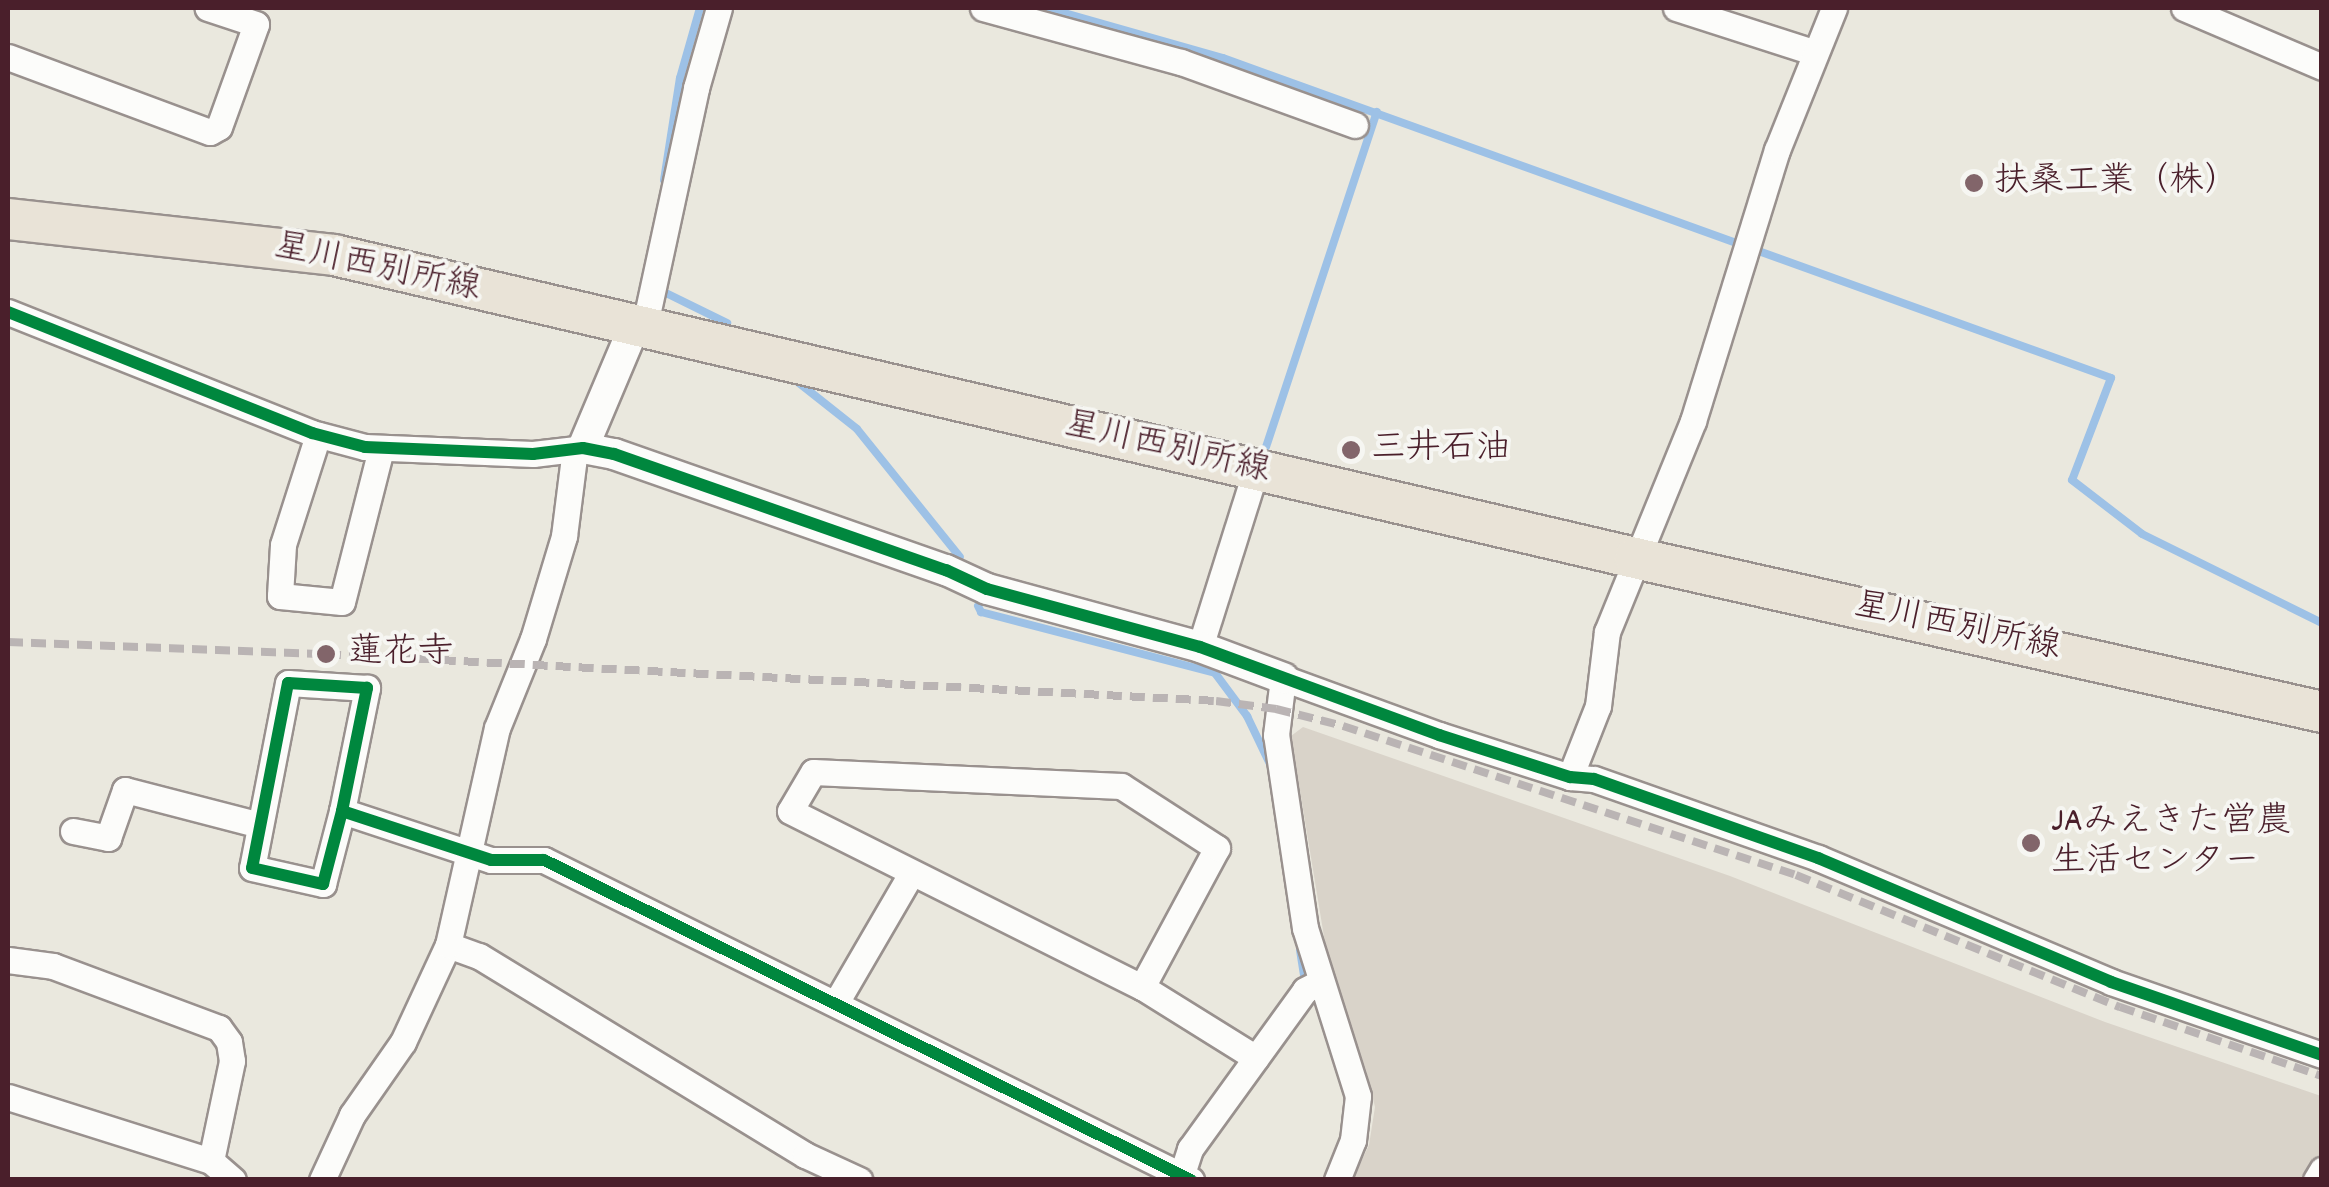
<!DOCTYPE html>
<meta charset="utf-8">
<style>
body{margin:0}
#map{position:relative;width:2329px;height:1187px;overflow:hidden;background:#eae8de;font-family:Dekko,"Klee One",sans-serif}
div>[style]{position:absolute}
.industrial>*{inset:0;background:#d9d3c9}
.stream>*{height:8px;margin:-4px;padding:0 4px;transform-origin:4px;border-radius:4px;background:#9dc1e6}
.roads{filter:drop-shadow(2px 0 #99918e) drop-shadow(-2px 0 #99918e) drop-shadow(0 2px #99918e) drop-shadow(0 -2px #99918e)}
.minor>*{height:25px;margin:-12.5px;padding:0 12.5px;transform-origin:12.5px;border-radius:12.5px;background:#fcfcfa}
.tertiary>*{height:30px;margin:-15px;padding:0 15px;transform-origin:15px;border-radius:15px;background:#fcfcfa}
.primary>*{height:40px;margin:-20px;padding:0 20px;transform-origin:20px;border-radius:20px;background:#e9e3d7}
.rail>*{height:8px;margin-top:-4px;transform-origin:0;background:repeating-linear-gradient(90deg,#bab4b4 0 15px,transparent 0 23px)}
.cycleway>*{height:12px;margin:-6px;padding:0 6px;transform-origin:6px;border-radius:6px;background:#00873e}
.dots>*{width:28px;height:28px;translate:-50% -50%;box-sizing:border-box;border:5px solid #f6f6f2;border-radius:50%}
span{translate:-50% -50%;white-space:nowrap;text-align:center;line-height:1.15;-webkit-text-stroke:8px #f6f6f2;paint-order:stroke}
.poi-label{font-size:35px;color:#4a1f2b}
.left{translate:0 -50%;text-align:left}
.street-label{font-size:35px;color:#4a1f2b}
.frame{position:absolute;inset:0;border:10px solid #4a1f2b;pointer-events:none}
</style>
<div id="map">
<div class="industrial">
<i style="clip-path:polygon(1303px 727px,1730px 876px,2105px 1022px,2321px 1096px,2321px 1158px,2307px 1180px,1353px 1179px,1369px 1145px,1375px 1107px,1366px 1070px,1330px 973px,1291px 736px)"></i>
</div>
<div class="stream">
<i style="left:1047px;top:8px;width:183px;rotate:15.9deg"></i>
<i style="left:1223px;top:58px;width:944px;rotate:19.82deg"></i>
<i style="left:2111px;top:378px;width:109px;rotate:110.9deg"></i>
<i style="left:2072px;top:480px;width:88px;rotate:37.6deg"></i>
<i style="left:2142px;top:534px;width:201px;rotate:26.3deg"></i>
<i style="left:664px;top:180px;width:103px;rotate:-81.1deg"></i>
<i style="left:680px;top:78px;width:73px;rotate:-74.1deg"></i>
<i style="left:668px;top:294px;width:66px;rotate:26.2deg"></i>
<i style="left:794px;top:379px;width:80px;rotate:38.4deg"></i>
<i style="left:857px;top:429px;width:164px;rotate:51.2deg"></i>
<i style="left:1266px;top:447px;width:353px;rotate:-71.7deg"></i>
<i style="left:978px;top:606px;width:7px;rotate:63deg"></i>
<i style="left:981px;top:612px;width:242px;rotate:14.6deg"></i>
<i style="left:1215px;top:673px;width:54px;rotate:53.3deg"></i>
<i style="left:1247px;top:716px;width:53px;rotate:64.4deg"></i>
<i style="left:1300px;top:950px;width:25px;rotate:81deg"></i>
</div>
<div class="roads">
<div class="minor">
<i style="left:983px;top:8px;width:205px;rotate:15.3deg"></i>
<i style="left:1181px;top:62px;width:185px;rotate:19.9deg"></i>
<i style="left:1676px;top:8px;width:144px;rotate:17.8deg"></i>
<i style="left:2184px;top:8px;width:150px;rotate:23.1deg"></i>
<i style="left:8px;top:57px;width:215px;rotate:20.4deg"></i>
<i style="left:210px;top:132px;width:10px;rotate:-29deg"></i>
<i style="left:219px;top:127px;width:109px;rotate:-70.2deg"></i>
<i style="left:256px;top:24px;width:51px;rotate:-161.6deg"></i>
<i style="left:8px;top:312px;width:327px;rotate:21.7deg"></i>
<i style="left:312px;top:433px;width:55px;rotate:14.8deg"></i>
<i style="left:365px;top:447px;width:168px;rotate:2.4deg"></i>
<i style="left:533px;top:454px;width:50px;rotate:-6.8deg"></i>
<i style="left:644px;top:329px;width:247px;rotate:-77.8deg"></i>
<i style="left:696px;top:88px;width:83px;rotate:-74deg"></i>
<i style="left:318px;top:435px;width:115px;rotate:107.7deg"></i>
<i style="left:283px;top:545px;width:51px;rotate:93.4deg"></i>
<i style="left:280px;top:596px;width:62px;rotate:5.5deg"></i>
<i style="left:342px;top:602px;width:158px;rotate:-75.7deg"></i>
<i style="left:1200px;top:647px;width:187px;rotate:-72.5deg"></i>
<i style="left:1570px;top:777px;width:76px;rotate:-68.5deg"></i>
<i style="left:1598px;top:706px;width:75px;rotate:-83.1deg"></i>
<i style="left:1607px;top:632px;width:228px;rotate:-67.8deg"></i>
<i style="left:1693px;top:421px;width:284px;rotate:-72.8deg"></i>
<i style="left:1777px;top:150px;width:153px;rotate:-68.1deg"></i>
<i style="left:342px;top:811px;width:126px;rotate:-78.5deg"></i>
<i style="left:367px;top:688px;width:79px;rotate:-176.4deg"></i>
<i style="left:288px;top:683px;width:188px;rotate:101deg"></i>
<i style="left:252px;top:868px;width:73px;rotate:12.7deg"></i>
<i style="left:323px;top:884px;width:75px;rotate:-75.4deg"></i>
<i style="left:342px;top:811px;width:157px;rotate:18.2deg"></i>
<i style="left:491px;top:860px;width:53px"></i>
<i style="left:544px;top:860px;width:722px;rotate:26.32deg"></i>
<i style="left:73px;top:831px;width:36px;rotate:11deg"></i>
<i style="left:108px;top:838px;width:51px;rotate:-70.5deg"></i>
<i style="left:125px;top:790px;width:139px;rotate:14.5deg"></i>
<i style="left:448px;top:945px;width:33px;rotate:20deg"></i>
<i style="left:479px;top:956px;width:382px;rotate:31.4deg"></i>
<i style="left:805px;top:1155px;width:60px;rotate:24.8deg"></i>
<i style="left:8px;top:960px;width:45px;rotate:7.6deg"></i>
<i style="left:53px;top:966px;width:177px;rotate:20.5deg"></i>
<i style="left:219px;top:1028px;width:17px;rotate:54deg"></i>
<i style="left:229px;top:1042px;width:19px;rotate:81deg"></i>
<i style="left:232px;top:1061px;width:102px;rotate:101.9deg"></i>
<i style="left:1142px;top:987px;width:158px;rotate:-61.7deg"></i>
<i style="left:1217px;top:848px;width:114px;rotate:-147.1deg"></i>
<i style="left:1121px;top:786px;width:308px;rotate:-177.4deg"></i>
<i style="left:813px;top:772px;width:45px;rotate:120.5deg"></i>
<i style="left:790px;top:811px;width:394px;rotate:26.6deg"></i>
<i style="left:1142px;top:987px;width:134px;rotate:31.9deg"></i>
<i style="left:837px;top:1001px;width:147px;rotate:-59.8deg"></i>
<i style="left:8px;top:1097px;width:213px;rotate:17.5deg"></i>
<i style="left:211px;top:1161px;width:29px;rotate:41deg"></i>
<i style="left:322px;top:1180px;width:72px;rotate:-65.2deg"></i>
<i style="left:352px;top:1115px;width:89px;rotate:-55.1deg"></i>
<i style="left:403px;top:1042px;width:107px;rotate:-65.1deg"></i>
<i style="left:448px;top:945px;width:222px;rotate:-77.3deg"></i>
<i style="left:497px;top:728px;width:96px;rotate:-68deg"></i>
<i style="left:533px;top:639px;width:108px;rotate:-73.2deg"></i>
<i style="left:564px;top:536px;width:88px;rotate:-82.8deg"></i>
<i style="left:1180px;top:1180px;width:33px;rotate:-72deg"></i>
<i style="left:1190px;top:1149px;width:196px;rotate:-54.1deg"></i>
<i style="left:1305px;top:990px;width:16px;rotate:-27deg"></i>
<i style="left:1337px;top:1180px;width:43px;rotate:-68.2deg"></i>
<i style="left:1353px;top:1140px;width:44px;rotate:-83.5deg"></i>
<i style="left:1358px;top:1096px;width:176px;rotate:-107.5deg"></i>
<i style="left:1305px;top:928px;width:195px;rotate:-98.5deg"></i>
<i style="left:1276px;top:735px;width:57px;rotate:-83deg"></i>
<i style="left:1283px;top:678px;width:166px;rotate:20.1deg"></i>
<i style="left:1439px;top:735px;width:138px;rotate:17.8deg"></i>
<i style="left:1570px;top:777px;width:24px;rotate:5deg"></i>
<i style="left:1594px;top:779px;width:238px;rotate:19.4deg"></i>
<i style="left:1818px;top:858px;width:318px;rotate:22.9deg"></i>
<i style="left:2111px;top:982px;width:223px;rotate:19.1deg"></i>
<i style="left:2316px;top:1180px;width:12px;rotate:-59deg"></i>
</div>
<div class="tertiary">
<i style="left:634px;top:327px;width:131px;rotate:112.9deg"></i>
<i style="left:583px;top:448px;width:32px;rotate:11deg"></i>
<i style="left:614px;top:454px;width:352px;rotate:19.3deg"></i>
<i style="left:946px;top:570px;width:45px;rotate:24.9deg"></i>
<i style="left:987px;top:589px;width:221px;rotate:15.2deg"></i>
<i style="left:1200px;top:647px;width:89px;rotate:20.5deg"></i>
</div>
<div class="primary">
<i style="left:8px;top:219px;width:328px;rotate:6.3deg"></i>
<i style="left:334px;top:255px;width:1336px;rotate:13.11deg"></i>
<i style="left:1635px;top:558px;width:704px;rotate:12.63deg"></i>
</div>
</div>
<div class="rail">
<i style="left:8px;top:642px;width:318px;rotate:2.2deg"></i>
<i style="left:326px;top:654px;width:891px;rotate:3.02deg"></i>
<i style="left:1216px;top:701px;width:61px;rotate:7.6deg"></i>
<i style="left:1276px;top:709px;width:69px;rotate:14.2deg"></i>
<i style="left:1343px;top:726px;width:477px;rotate:18.2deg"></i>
<i style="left:1796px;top:875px;width:350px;rotate:22.2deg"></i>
<i style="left:2120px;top:1007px;width:213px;rotate:18.9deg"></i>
</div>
<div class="cycleway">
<i style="left:8px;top:312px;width:327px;rotate:21.7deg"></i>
<i style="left:312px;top:433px;width:55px;rotate:14.8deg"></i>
<i style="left:365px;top:447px;width:168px;rotate:2.4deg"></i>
<i style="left:533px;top:454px;width:50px;rotate:-6.8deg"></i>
<i style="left:583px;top:448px;width:32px;rotate:11deg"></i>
<i style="left:614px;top:454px;width:352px;rotate:19.3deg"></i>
<i style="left:946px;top:570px;width:45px;rotate:24.9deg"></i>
<i style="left:987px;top:589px;width:221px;rotate:15.2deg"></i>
<i style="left:1200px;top:647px;width:255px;rotate:20.2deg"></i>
<i style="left:1439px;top:735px;width:138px;rotate:17.8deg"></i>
<i style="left:1570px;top:777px;width:24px;rotate:5deg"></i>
<i style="left:1594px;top:779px;width:238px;rotate:19.4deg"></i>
<i style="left:1818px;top:858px;width:318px;rotate:22.9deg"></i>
<i style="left:2111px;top:982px;width:223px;rotate:19.1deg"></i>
<i style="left:342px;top:811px;width:126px;rotate:-78.5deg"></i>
<i style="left:367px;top:688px;width:79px;rotate:-176.4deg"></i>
<i style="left:288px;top:683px;width:188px;rotate:101deg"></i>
<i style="left:252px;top:868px;width:73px;rotate:12.7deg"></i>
<i style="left:323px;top:884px;width:75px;rotate:-75.4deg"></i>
<i style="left:342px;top:811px;width:157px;rotate:18.2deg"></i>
<i style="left:491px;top:860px;width:53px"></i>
<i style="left:544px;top:860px;width:722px;rotate:26.32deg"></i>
</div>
<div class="dots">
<i style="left:1974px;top:183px;background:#82656a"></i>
<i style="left:1351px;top:450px;background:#82656a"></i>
<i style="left:326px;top:654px;background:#82656a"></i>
<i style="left:2031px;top:843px;background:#82656a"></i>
</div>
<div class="poi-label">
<span class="left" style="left:1994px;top:183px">扶桑工業（株）</span>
<span class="left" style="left:1371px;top:450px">三井石油</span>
<span class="left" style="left:348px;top:654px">蓮花寺</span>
<span class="left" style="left:2051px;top:843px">JAみえきた営農<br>生活センター</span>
</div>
<div class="street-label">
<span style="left:377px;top:269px;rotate:12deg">星川西別所線</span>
<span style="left:1167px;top:449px;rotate:13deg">星川西別所線</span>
<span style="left:1957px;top:628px;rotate:12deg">星川西別所線</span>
</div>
<div class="frame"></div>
</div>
